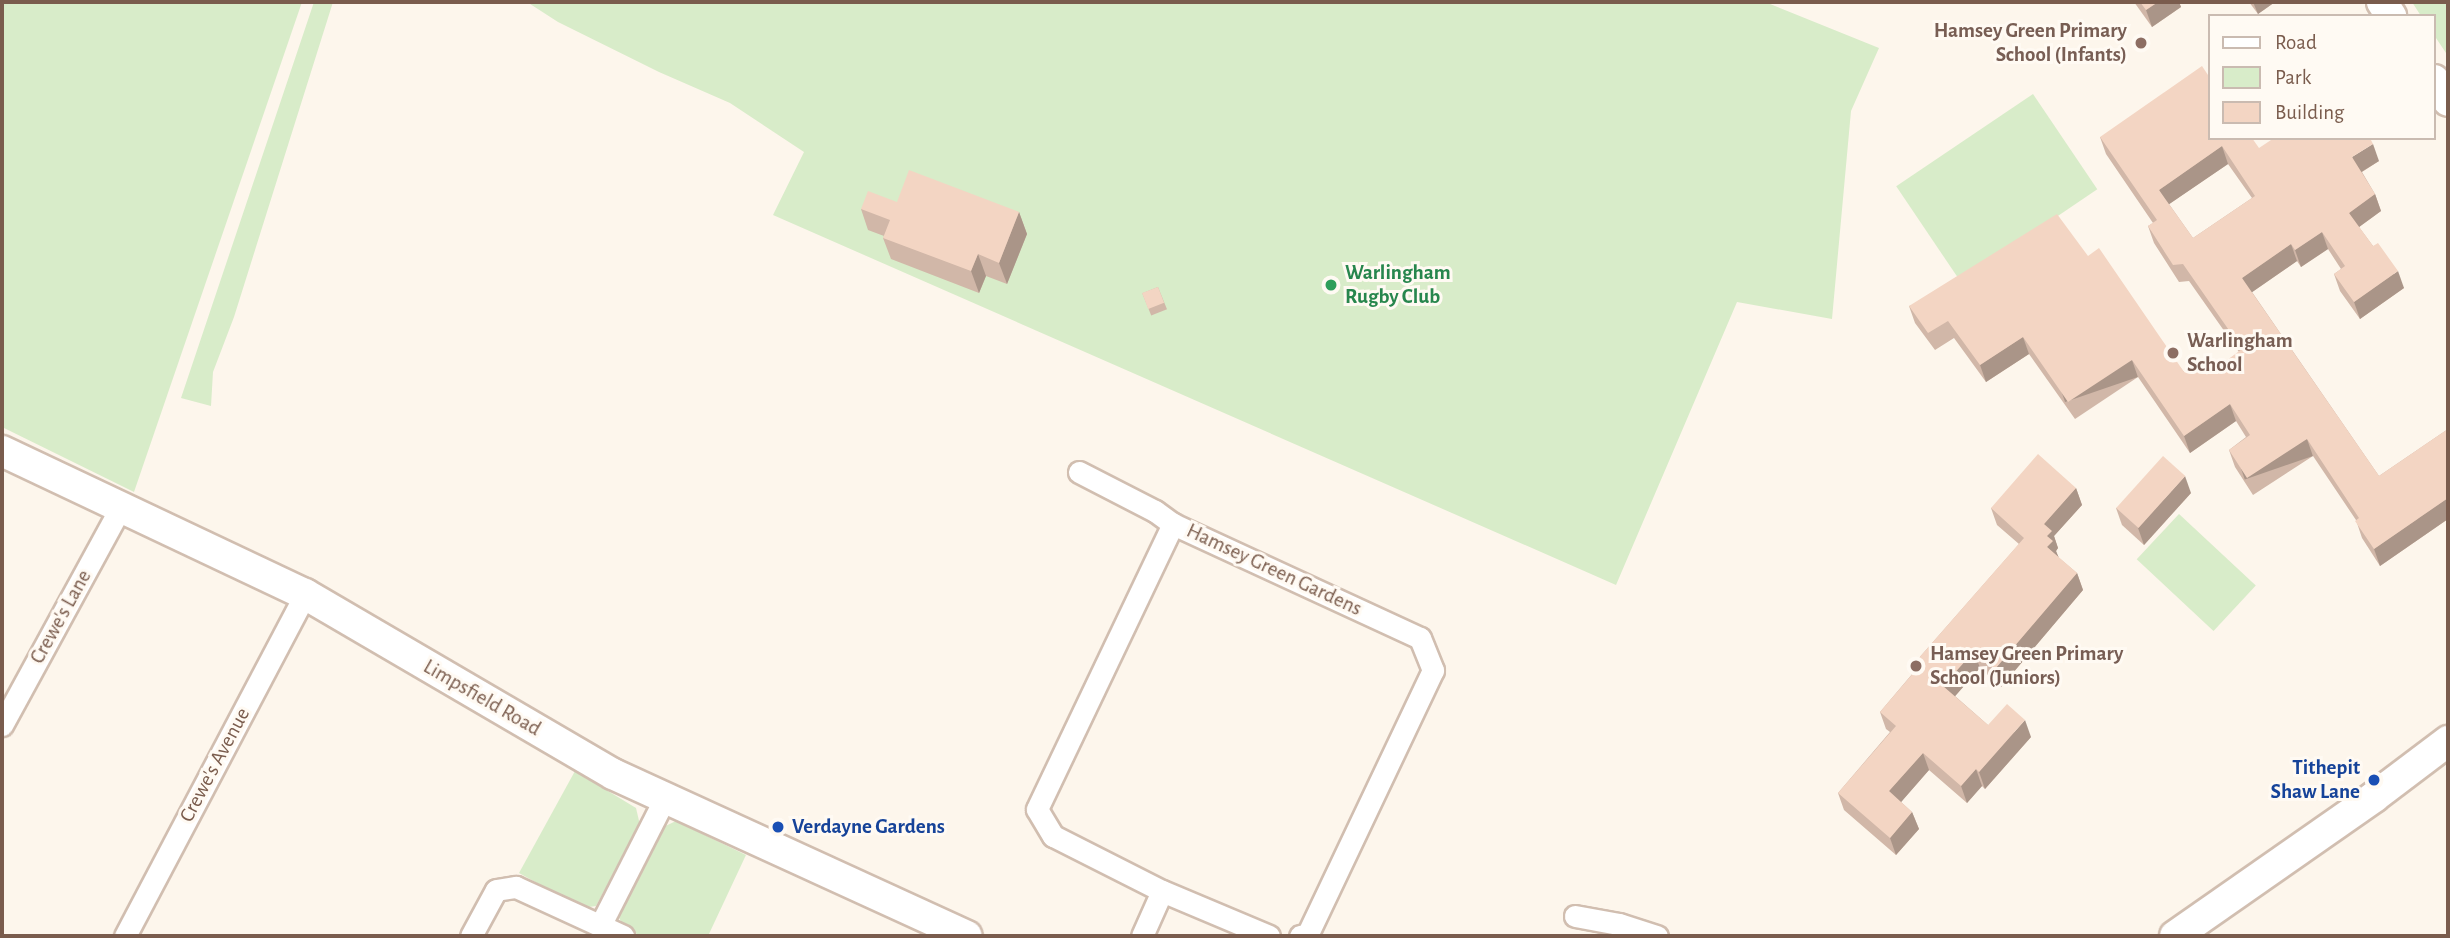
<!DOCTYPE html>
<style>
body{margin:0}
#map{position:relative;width:2450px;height:938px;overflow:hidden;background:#fdf6ec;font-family:"Alegreya Sans",sans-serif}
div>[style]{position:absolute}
.green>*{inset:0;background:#d8ecc9;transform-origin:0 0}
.roads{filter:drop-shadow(2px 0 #d1beb0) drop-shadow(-2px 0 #d1beb0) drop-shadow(0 2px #d1beb0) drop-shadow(0 -2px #d1beb0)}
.street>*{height:21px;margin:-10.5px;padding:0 10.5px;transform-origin:10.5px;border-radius:10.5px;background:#fff}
.secondary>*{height:30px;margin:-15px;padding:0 15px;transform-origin:15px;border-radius:15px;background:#fff}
.wall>*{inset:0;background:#d1b7a8;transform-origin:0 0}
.shaded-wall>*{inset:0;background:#aa9588;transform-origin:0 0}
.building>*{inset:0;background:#f3d5c3;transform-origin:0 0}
.dots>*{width:19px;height:19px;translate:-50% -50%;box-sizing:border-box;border:4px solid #fffaf3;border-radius:50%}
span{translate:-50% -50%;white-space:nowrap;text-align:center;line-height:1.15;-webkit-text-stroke:6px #fffaf3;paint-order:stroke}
.education-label{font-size:21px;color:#785e54;font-weight:700}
.right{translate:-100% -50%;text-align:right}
.left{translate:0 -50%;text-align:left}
.leisure-label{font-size:21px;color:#27864d;font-weight:700}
.street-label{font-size:21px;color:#7a5c4d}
.transit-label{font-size:21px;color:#164399;font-weight:700}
.frame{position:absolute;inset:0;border:4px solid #7a5c4d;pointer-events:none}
.legend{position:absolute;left:2208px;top:14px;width:228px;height:126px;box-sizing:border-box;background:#fffaf3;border:2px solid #cabbb1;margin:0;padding:9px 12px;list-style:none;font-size:21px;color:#7a5c4d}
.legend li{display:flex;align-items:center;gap:14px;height:35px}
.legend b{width:35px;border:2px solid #cabbb1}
</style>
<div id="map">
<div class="green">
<i style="clip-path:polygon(2px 2px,302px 2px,134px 492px,2px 427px)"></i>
<i style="clip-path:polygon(314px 2px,333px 2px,234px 317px,213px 372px,211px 406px,181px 398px)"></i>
<i style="clip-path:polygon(527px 2px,1765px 2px,1879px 48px,1851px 111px,1832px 319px,1737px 302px,1616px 585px,773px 215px,804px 152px,730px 103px,659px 72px,558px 22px)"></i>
<i style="clip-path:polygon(2412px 2px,2448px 2px,2448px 56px,2434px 35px,2434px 16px,2421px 16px)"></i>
<i style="left:2033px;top:94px;width:115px;height:165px;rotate:56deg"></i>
<i style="left:2179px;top:514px;width:105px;height:62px;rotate:43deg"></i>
<i style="clip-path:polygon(575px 771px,636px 808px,640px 825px,596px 906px,582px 908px,519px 873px)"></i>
<i style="clip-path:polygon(676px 821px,746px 855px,708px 936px,641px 936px,623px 927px,617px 912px,659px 829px)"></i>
</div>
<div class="roads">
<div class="street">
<i style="left:1079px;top:472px;width:85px;rotate:27.2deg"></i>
<i style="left:1155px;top:511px;width:22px;rotate:36deg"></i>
<i style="left:2px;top:725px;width:246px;rotate:-61.4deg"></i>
<i style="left:1575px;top:916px;width:45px;rotate:10.3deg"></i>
<i style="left:1619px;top:924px;width:40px;rotate:18deg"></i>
<i style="left:601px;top:924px;width:141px;rotate:-63.1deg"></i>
<i style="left:125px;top:936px;width:386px;rotate:-62.2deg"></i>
<i style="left:471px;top:936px;width:52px;rotate:-61.5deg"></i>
<i style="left:496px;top:890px;width:20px;rotate:-9deg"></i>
<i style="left:516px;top:887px;width:118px;rotate:24.6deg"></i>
<i style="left:1142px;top:936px;width:49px;rotate:-66deg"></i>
<i style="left:1269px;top:936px;width:116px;rotate:-157.2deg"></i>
<i style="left:1162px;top:891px;width:122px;rotate:-153.2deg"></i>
<i style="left:1053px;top:836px;width:31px;rotate:-121deg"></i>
<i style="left:1037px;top:809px;width:316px;rotate:-64.5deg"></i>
<i style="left:1173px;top:524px;width:272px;rotate:24.8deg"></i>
<i style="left:1420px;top:638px;width:35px;rotate:68deg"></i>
<i style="left:1433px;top:670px;width:293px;rotate:115.4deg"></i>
<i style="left:1307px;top:935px;width:7px;rotate:172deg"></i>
</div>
<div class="secondary">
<i style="left:2382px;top:2px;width:17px;rotate:57deg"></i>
<i style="left:2434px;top:80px;width:25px;rotate:56deg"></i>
<i style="left:2px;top:451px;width:335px;rotate:25.3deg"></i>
<i style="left:305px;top:594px;width:357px;rotate:30.3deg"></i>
<i style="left:613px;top:774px;width:389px;rotate:24.6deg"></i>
<i style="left:2175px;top:936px;width:243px;rotate:-34.9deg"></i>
<i style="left:2374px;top:797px;width:93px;rotate:-37.1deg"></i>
</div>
</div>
<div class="wall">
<i style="clip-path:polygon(2134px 2px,2179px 2px,2181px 7px,2152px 27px)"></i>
<i style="clip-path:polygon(2249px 2px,2275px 2px,2258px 14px)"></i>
<i style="clip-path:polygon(evenodd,2100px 137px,2259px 148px,2379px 161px,2362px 172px,2375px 194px,2381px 211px,2359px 227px,2404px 288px,2360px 319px,2340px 291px,2334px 274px,2341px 269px,2328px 249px,2301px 267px,2297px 261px,2252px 292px,2379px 476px,2448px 429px,2448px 519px,2380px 566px,2362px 538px,2356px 520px,2313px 456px,2253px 495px,2235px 467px,2229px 450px,2246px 437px,2236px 421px,2190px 453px,2138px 377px,2075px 419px,2029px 354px,1986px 382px,1954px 338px,1935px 350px,1915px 323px,1909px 306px,2088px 256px,2184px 372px,2207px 375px,2239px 352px,2189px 281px,2179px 282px,2154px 243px,2148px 226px,2153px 223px,2106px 154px,2100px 137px,2228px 164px,2252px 198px,2193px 238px,2169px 204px,2228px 164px)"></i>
<i style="clip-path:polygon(897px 202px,1019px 212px,1027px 234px,1007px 284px,986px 276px,979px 293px,891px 259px,883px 238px,884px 236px,868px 230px,861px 209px)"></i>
<i style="left:1158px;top:287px;width:24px;height:17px;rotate:68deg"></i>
<i style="clip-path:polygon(2076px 488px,2082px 505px,2054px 536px,2058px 548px,2056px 551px,2058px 557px,2077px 573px,2083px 590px,2001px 687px,1980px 668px,1955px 696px,1988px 725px,2031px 737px,1985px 789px,1982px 786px,1967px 803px,1929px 770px,1901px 802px,1912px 812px,1919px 829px,1896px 855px,1844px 810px,1838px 793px,1890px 732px,1886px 729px,1880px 712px,1913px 673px,1911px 667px,2019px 544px,1997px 525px,1991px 508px)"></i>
<i style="clip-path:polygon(2191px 493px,2144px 545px,2122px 525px,2116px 508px)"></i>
</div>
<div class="shaded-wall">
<i style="clip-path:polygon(2158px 2px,2179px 2px,2181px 7px,2152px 27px,2146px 10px)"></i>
<i style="clip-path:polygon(2253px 2px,2275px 2px,2258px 14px)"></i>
<i style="clip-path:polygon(2373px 144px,2379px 161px,2358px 174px,2352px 157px)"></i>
<i style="clip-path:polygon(2222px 146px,2228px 164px,2165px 207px,2159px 190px)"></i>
<i style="clip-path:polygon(2375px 194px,2381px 211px,2355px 230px,2349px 213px)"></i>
<i style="clip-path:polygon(1019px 212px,1027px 234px,1007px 284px,999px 263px)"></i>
<i style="clip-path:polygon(2322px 232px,2328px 249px,2301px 267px,2295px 250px)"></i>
<i style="clip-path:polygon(2291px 244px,2297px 261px,2248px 295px,2242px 278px)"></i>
<i style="clip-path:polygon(978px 254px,986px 276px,979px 293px,971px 271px)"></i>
<i style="clip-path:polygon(2398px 271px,2404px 288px,2360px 319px,2354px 302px)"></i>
<i style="clip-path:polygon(2023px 337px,2029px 354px,1986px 382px,1980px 365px)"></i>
<i style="left:2132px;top:360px;width:18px;height:77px;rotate:71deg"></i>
<i style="clip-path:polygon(2230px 404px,2236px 421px,2190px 453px,2184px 436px)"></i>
<i style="left:2307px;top:439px;width:18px;height:72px;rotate:71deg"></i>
<i style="clip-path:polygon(2185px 476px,2191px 493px,2144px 545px,2138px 528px)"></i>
<i style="clip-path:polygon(2076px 488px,2082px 505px,2054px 536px,2058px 548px,2056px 551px,2059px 558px,2047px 547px,2044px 524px)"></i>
<i style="clip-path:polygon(2448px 498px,2448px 519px,2380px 566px,2374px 549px)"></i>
<i style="clip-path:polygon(2077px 573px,2083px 590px,2001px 687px,1995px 669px)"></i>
<i style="clip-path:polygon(1974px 651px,1980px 668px,1949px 703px,1943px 686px)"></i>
<i style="clip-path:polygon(2025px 720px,2031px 737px,1985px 789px,1979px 772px)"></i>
<i style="clip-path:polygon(1923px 753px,1929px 770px,1895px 809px,1889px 791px)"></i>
<i style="clip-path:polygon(1976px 769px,1982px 786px,1967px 803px,1961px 786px)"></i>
<i style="clip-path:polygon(1912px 812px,1919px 829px,1896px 855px,1890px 838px)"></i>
</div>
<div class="building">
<i style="clip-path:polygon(2140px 2px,2158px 2px,2146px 10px)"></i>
<i style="clip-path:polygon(evenodd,2202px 66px,2210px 78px,2210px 138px,2252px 138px,2259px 148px,2274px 138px,2370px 138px,2373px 144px,2352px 157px,2375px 194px,2349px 213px,2373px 246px,2378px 243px,2398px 271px,2354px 302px,2334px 274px,2345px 266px,2322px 232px,2295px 250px,2291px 244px,2242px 278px,2379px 476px,2448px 429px,2448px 498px,2374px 549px,2355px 521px,2359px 518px,2307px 439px,2247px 478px,2229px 450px,2250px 435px,2230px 404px,2184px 436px,2132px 360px,2068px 402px,2023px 337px,1980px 365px,1948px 321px,1928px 333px,1909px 306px,2057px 214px,2088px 256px,2099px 248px,2184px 372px,2199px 363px,2207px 375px,2242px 349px,2183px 264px,2173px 265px,2148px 226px,2157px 220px,2100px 137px,2202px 66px,2222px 146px,2255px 196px,2193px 238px,2159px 190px,2222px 146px)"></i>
<i style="clip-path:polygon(909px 170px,1019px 212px,999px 263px,978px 254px,971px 271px,883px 238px,890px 220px,861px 209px,868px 191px,897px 202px)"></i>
<i style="left:1158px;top:287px;width:17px;height:17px;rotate:69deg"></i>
<i style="clip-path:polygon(2038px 454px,2076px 488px,2044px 524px,2052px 531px,2047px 536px,2053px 541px,2047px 547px,2077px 573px,1995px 669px,1974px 651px,1943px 686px,1988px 725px,2007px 704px,2025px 720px,1979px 772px,1976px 769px,1961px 786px,1923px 753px,1889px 791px,1912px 812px,1890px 838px,1838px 793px,1896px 726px,1880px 712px,1915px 671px,1911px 667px,2024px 538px,1991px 508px)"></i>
<i style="left:2163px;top:456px;width:30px;height:70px;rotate:42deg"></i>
</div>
<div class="dots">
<i style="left:2141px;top:43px;background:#8d6e63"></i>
<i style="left:1331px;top:285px;background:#2e9e5b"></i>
<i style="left:2173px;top:353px;background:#8d6e63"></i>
<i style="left:1916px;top:666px;background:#8d6e63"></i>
<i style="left:2374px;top:780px;background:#1a4fb4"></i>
<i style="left:778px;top:827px;background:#1a4fb4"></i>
</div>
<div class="education-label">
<span class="right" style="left:2127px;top:43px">Hamsey Green Primary<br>School (Infants)</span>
<span class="left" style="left:2187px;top:353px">Warlingham<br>School</span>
<span class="left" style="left:1930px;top:666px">Hamsey Green Primary<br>School (Juniors)</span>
</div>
<div class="leisure-label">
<span class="left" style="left:1345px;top:285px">Warlingham<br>Rugby Club</span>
</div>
<div class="street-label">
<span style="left:1274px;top:570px;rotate:25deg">Hamsey Green Gardens</span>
<span style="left:61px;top:617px;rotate:-61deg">Crewe's Lane</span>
<span style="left:482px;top:698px;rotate:30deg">Limpsfield Road</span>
<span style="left:215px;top:765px;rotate:-62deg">Crewe's Avenue</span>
</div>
<div class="transit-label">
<span class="right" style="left:2360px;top:780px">Tithepit<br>Shaw Lane</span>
<span class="left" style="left:792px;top:827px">Verdayne Gardens</span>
</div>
<div class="frame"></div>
<ul class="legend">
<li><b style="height:9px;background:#fff"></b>Road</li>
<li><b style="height:19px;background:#d8ecc9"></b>Park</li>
<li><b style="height:19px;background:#f3d5c3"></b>Building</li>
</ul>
</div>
